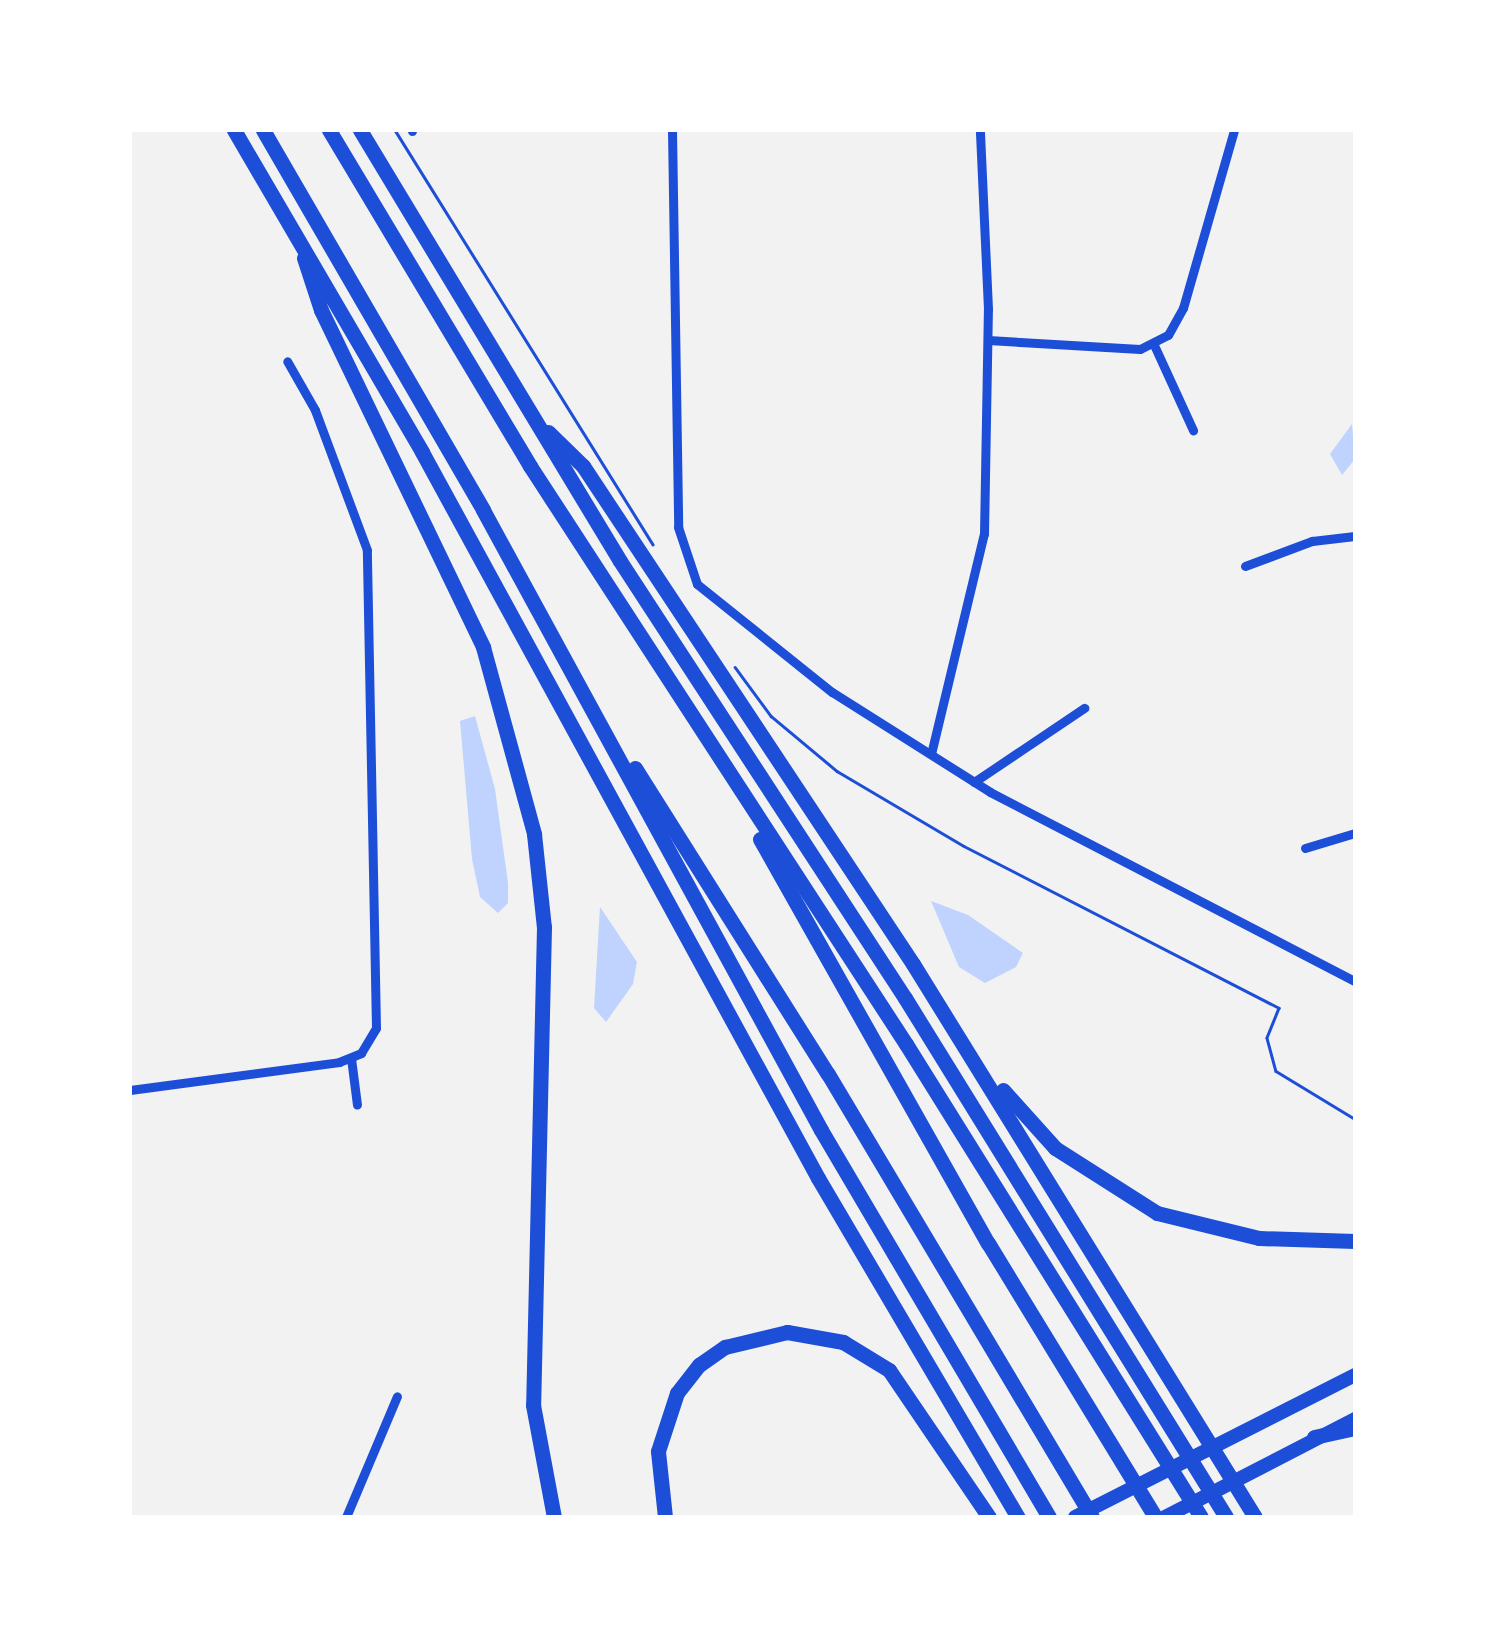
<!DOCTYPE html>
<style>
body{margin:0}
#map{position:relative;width:1485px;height:1647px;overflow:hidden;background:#f2f2f2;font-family:"Space Grotesk",sans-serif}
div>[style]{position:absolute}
.water>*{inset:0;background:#bfd3fe}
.path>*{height:2.5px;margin:-1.25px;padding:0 1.25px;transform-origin:1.25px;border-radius:1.25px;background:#1d4ed8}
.minor>*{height:9px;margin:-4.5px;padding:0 4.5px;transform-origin:4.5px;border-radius:4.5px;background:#1d4ed8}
.primary>*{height:14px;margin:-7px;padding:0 7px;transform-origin:7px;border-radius:7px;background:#1d4ed8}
.motorway>*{height:15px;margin:-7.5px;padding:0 7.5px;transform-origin:7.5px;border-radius:7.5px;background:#1d4ed8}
span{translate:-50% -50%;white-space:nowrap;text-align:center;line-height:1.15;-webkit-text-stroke:10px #fff;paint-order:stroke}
.frame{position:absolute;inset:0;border:132px solid #fff;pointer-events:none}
</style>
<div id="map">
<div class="water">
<i style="clip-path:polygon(1352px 424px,1355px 459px,1342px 475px,1330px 454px)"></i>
<i style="clip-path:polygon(475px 716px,495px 789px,508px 883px,508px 903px,498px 913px,480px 897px,472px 859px,460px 721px)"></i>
<i style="clip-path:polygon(931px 901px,968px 915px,1023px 953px,1016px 967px,985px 983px,959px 967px)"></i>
<i style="clip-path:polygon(600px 907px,637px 962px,633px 984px,606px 1022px,594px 1008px)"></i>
</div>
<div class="path">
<i style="left:395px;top:130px;width:488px;rotate:58.1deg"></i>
<i style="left:735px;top:667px;width:61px;rotate:53.7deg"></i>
<i style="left:771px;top:716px;width:86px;rotate:39.8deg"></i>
<i style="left:837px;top:771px;width:147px;rotate:30.6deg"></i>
<i style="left:964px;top:846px;width:354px;rotate:27.2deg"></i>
<i style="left:1279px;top:1008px;width:32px;rotate:112deg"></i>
<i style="left:1267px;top:1038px;width:34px;rotate:75deg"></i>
<i style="left:1276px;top:1071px;width:92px;rotate:31.3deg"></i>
</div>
<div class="minor">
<i style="left:412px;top:130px;width:1px;rotate:90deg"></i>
<i style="left:672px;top:130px;width:397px;rotate:89.1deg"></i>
<i style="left:678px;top:527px;width:60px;rotate:71.6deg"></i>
<i style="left:697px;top:584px;width:173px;rotate:38.7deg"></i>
<i style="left:832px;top:692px;width:187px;rotate:32.3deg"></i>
<i style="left:990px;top:792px;width:411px;rotate:27.4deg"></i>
<i style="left:988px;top:340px;width:152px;rotate:3.4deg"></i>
<i style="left:1140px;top:349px;width:31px;rotate:-27deg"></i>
<i style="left:1168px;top:335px;width:31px;rotate:-61deg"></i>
<i style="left:1183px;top:308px;width:185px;rotate:-74deg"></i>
<i style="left:1154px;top:345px;width:94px;rotate:65.4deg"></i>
<i style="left:1245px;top:566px;width:72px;rotate:-20.5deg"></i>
<i style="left:1312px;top:541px;width:43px;rotate:-6.6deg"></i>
<i style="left:931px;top:754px;width:226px;rotate:-76.5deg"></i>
<i style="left:984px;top:534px;width:225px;rotate:-89deg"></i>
<i style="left:988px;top:309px;width:179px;rotate:-92.6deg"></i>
<i style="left:974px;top:782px;width:133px;rotate:-33.9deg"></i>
<i style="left:1305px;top:848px;width:52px;rotate:-16.7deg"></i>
<i style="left:351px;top:1058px;width:47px;rotate:82.7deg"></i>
<i style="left:130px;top:1090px;width:211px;rotate:-7.6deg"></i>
<i style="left:339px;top:1062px;width:24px;rotate:-22deg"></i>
<i style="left:361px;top:1053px;width:29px;rotate:-59deg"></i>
<i style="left:376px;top:1028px;width:478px;rotate:-91.1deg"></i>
<i style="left:367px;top:550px;width:149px;rotate:-110.4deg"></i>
<i style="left:315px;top:410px;width:56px;rotate:-119.7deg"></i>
<i style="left:346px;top:1517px;width:131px;rotate:-67.1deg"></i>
</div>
<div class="primary">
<i style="left:1075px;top:1517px;width:314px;rotate:-26.9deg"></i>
<i style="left:1165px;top:1517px;width:214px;rotate:-27.3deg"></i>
</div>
<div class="motorway">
<i style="left:234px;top:130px;width:373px;rotate:59.7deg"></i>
<i style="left:422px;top:452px;width:827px;rotate:61.39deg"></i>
<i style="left:818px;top:1178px;width:394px;rotate:59.5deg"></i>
<i style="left:263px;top:130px;width:439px;rotate:59.9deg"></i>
<i style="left:483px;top:510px;width:706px;rotate:61.4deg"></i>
<i style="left:821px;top:1130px;width:449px;rotate:59.5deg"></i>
<i style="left:329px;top:130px;width:392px;rotate:59.1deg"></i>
<i style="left:530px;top:466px;width:690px;rotate:56.96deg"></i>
<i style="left:906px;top:1044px;width:557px;rotate:58.05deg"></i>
<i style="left:360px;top:130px;width:503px;rotate:58.9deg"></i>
<i style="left:620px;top:561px;width:522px;rotate:56.89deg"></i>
<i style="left:905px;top:998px;width:610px;rotate:58.26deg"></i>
<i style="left:304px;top:258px;width:55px;rotate:71.9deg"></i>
<i style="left:321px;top:310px;width:374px;rotate:64.3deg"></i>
<i style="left:483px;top:647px;width:194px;rotate:74.7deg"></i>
<i style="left:534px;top:834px;width:94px;rotate:83.9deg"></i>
<i style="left:544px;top:927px;width:478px;rotate:91.3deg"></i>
<i style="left:533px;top:1405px;width:114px;rotate:79.4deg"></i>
<i style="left:548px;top:432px;width:49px;rotate:44.2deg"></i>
<i style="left:583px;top:466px;width:597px;rotate:56.47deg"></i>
<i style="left:913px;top:964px;width:650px;rotate:58.27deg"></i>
<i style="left:635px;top:768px;width:362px;rotate:57.8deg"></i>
<i style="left:828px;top:1074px;width:516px;rotate:59.21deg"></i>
<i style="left:760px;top:839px;width:464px;rotate:60.6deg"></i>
<i style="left:988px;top:1243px;width:321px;rotate:58.6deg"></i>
<i style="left:1003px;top:1090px;width:78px;rotate:48.1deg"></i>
<i style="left:1055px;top:1148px;width:121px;rotate:32.5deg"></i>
<i style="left:1157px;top:1213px;width:105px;rotate:13.8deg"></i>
<i style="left:1259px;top:1238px;width:96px;rotate:1.8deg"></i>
<i style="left:1314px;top:1437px;width:42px;rotate:-12.4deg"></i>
<i style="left:665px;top:1517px;width:66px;rotate:-96.1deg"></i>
<i style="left:658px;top:1451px;width:61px;rotate:-71.9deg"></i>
<i style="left:677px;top:1393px;width:36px;rotate:-52deg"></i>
<i style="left:699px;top:1365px;width:32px;rotate:-35deg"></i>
<i style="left:725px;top:1347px;width:64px;rotate:-13.6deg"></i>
<i style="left:787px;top:1332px;width:57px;rotate:10.1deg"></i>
<i style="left:843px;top:1342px;width:54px;rotate:31.3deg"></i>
<i style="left:889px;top:1370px;width:178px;rotate:55.8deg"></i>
</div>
<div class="frame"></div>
</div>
